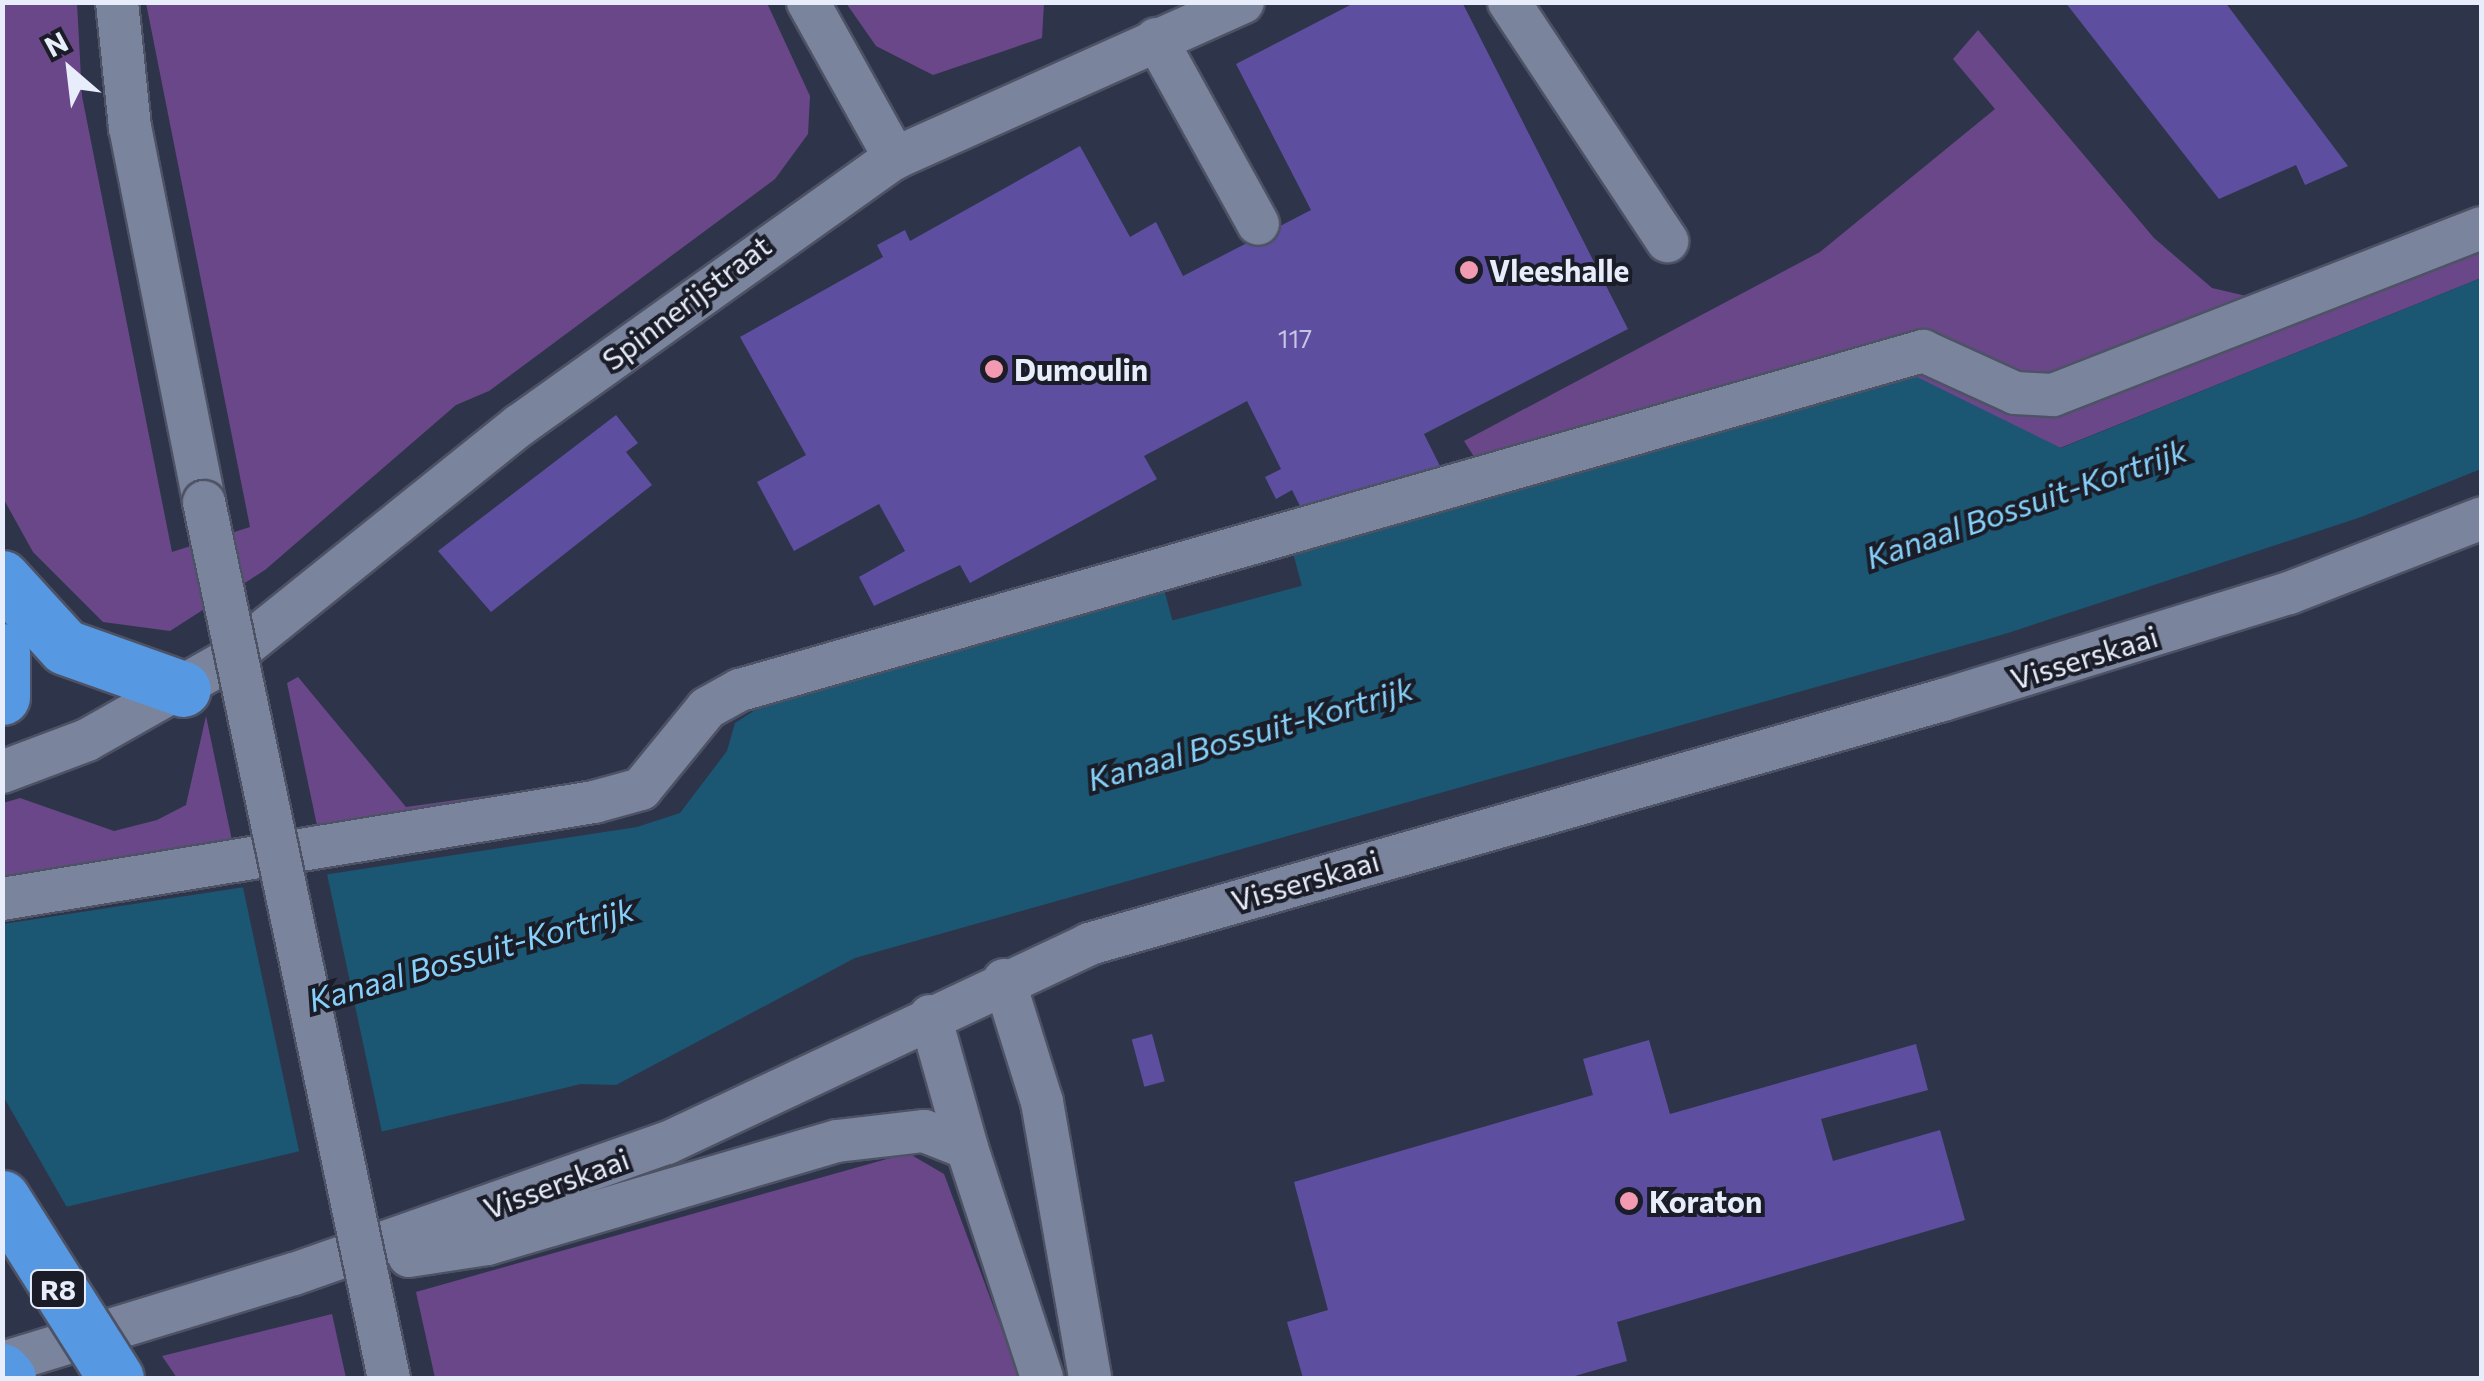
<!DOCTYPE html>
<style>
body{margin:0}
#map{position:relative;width:2484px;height:1381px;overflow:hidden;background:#2e354a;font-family:Commissioner,sans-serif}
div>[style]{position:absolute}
.green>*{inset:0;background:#6a4788}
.water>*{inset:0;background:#1b5673}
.pier>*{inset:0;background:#2e354a;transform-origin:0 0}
.building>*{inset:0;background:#5d4e9f;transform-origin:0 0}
.roads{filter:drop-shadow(2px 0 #4d5265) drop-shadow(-2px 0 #4d5265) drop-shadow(0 2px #4d5265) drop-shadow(0 -2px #4d5265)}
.minor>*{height:42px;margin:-21px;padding:0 21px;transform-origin:21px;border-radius:21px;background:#7b849d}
.highway>*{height:55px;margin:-27.5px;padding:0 27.5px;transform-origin:27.5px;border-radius:27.5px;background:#5698e2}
.bridges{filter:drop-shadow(2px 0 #4d5265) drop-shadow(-2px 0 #4d5265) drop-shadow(0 2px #4d5265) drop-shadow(0 -2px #4d5265)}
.minor-bridge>*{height:42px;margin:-21px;padding:0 21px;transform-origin:21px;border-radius:21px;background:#7b849d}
.highway-bridge>*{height:55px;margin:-27.5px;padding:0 27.5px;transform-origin:27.5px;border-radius:27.5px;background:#5698e2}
.dots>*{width:28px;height:28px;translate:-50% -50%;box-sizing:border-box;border:5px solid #1a1d27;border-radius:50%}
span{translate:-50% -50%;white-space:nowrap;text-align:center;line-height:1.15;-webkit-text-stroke:8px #1a1d27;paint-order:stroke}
.number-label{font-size:25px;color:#c5c5e4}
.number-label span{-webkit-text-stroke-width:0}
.shield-label span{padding:2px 8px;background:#1a1d27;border:2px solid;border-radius:8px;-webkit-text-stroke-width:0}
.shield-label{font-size:28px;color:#e8edfb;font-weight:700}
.poi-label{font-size:30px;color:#e8edfb;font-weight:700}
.left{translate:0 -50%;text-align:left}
.street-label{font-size:30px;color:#e8edfb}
.water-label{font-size:32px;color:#86d0f9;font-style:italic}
.frame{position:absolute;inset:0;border:5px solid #e8edfb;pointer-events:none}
.north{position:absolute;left:20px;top:20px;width:100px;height:100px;-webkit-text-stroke:8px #1a1d27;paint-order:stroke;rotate:332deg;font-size:28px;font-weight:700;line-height:40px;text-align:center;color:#e8edfb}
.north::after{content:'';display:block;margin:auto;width:35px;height:45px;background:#e8edfb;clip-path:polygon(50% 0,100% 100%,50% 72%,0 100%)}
</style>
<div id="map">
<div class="green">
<i style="clip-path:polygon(2px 3px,77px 3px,82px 96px,172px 552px,250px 527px,146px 3px,767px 3px,810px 96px,808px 134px,775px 179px,489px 391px,456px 405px,265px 570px,170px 631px,103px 622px,33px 552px,3px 498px)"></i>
<i style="clip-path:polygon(846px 3px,1044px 3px,1042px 38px,933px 75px,876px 46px)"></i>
<i style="clip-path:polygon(1978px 30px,2154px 238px,2212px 288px,2259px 299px,2481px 240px,2481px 278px,2060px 448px,1916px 378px,1583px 471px,1575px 441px,1480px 466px,1464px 441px,1820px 252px,1995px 109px,1953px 59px)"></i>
<i style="clip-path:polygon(298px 677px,406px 807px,630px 776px,319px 835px,287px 683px)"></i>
<i style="clip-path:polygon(206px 716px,234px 850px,3px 887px,3px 803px,20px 798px,114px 831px,157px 820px,186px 805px)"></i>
<i style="clip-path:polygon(908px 1153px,944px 1174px,1020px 1378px,435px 1378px,416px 1292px)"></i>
<i style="clip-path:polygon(332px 1314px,346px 1378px,177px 1378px,162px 1356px)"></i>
</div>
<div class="water">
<i style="clip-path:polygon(2481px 278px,2481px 469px,2361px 517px,2008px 633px,855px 958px,616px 1085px,581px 1084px,3px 1222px,3px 924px,637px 827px,680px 813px,727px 751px,735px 723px,766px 703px,1917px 377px,2061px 448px)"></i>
</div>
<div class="pier">
<i style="left:1292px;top:549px;width:38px;height:134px;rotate:75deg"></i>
<i style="left:326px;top:869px;width:274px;height:85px;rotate:78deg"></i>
<i style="clip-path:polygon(3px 1096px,69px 1211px,2px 1227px)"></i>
</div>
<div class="building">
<i style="clip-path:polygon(1356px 2px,1462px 2px,1628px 329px,1424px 434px,1440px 466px,1301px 508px,1292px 490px,1276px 499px,1265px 477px,1281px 469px,1247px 401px,1144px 456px,1157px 479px,970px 583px,960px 565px,874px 606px,859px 577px,905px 551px,879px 504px,794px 551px,757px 482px,806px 455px,740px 337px,883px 257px,877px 245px,905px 230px,910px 241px,1080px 146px,1130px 237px,1156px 222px,1183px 276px,1311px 210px,1236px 64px)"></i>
<i style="clip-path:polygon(2065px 2px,2225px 2px,2348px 166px,2305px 185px,2296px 165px,2219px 199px)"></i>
<i style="clip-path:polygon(616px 415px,638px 443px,626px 452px,652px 485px,491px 612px,438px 551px)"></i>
<i style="left:1152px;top:1034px;width:49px;height:21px;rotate:75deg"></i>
<i style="clip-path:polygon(1649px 1040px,1670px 1114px,1916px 1044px,1928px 1090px,1821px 1119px,1833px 1161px,1940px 1130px,1965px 1220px,1617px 1322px,1627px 1361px,1568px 1378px,1303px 1378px,1287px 1322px,1328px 1310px,1294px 1182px,1593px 1095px,1583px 1059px)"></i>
</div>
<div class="roads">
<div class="minor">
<i style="left:117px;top:2px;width:126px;rotate:84.1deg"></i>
<i style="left:130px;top:127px;width:382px;rotate:78.8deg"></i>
<i style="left:808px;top:2px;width:179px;rotate:60.9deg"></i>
<i style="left:1509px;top:2px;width:287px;rotate:56.5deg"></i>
<i style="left:1156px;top:39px;width:211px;rotate:61.1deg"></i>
<i style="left:2px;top:772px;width:91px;rotate:-20.6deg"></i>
<i style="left:87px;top:740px;width:159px;rotate:-29.5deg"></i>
<i style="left:225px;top:662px;width:378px;rotate:-38.8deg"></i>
<i style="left:520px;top:425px;width:460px;rotate:-35.5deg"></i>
<i style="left:895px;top:158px;width:381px;rotate:-24.1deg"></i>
<i style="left:2px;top:899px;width:600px;rotate:-9.31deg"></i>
<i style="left:594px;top:802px;width:49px;rotate:-15.5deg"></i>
<i style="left:641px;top:789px;width:104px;rotate:-50.8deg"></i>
<i style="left:707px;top:708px;width:38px;rotate:-29deg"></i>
<i style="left:740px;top:690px;width:1231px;rotate:-15.99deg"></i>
<i style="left:1923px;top:351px;width:101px;rotate:24.5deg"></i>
<i style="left:2015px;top:393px;width:38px;rotate:3deg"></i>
<i style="left:2053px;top:395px;width:460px;rotate:-21.3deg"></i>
<i style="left:1004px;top:980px;width:128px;rotate:72.7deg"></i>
<i style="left:1042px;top:1102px;width:280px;rotate:80.1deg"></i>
<i style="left:930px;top:1016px;width:137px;rotate:74.3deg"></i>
<i style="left:409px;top:1256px;width:79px;rotate:-8.7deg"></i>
<i style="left:487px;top:1244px;width:365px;rotate:-16.4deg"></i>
<i style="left:837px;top:1141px;width:88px;rotate:-6.6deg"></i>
<i style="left:924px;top:1131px;width:46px;rotate:21.6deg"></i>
<i style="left:967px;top:1148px;width:242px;rotate:71.9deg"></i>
<i style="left:2px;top:1363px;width:305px;rotate:-17deg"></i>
<i style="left:294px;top:1274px;width:395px;rotate:-19.4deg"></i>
<i style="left:667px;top:1143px;width:467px;rotate:-25.2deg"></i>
<i style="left:1089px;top:944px;width:888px;rotate:-15.95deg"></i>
<i style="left:1943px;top:700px;width:362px;rotate:-17.2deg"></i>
<i style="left:2289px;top:593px;width:207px;rotate:-21.2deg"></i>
</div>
<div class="highway">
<i style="left:2px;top:578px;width:93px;rotate:47.6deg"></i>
<i style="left:65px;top:647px;width:125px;rotate:19.6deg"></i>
<i style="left:2px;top:651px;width:46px;rotate:90deg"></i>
<i style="left:2px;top:1371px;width:9px;rotate:49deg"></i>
</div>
</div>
<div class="bridges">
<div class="minor-bridge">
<i style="left:204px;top:502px;width:895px;rotate:78.08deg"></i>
</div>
<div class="highway-bridge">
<i style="left:2px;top:1198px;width:213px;rotate:57.7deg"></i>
</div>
</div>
<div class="dots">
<i style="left:1469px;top:270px;background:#f19ab1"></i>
<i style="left:994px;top:369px;background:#f19ab1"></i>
<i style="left:1629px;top:1201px;background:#f19ab1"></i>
</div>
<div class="number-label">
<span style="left:1295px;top:338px">117</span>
</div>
<div class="shield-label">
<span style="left:58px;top:1289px">R8</span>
</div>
<div class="poi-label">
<span class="left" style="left:1489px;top:270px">Vleeshalle</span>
<span class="left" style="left:1014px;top:369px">Dumoulin</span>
<span class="left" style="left:1649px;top:1201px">Koraton</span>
</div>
<div class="street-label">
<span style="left:686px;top:302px;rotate:-37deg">Spinnerijstraat</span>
<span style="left:2084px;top:657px;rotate:-17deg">Visserskaai</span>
<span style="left:1305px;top:880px;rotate:-16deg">Visserskaai</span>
<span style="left:556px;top:1183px;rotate:-20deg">Visserskaai</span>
</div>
<div class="water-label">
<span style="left:2026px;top:503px;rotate:-19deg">Kanaal Bossuit-Kortrijk</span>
<span style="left:1250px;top:733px;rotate:-16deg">Kanaal Bossuit-Kortrijk</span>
<span style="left:471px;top:954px;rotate:-16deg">Kanaal Bossuit-Kortrijk</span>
</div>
<div class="frame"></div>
<div class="north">N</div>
</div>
